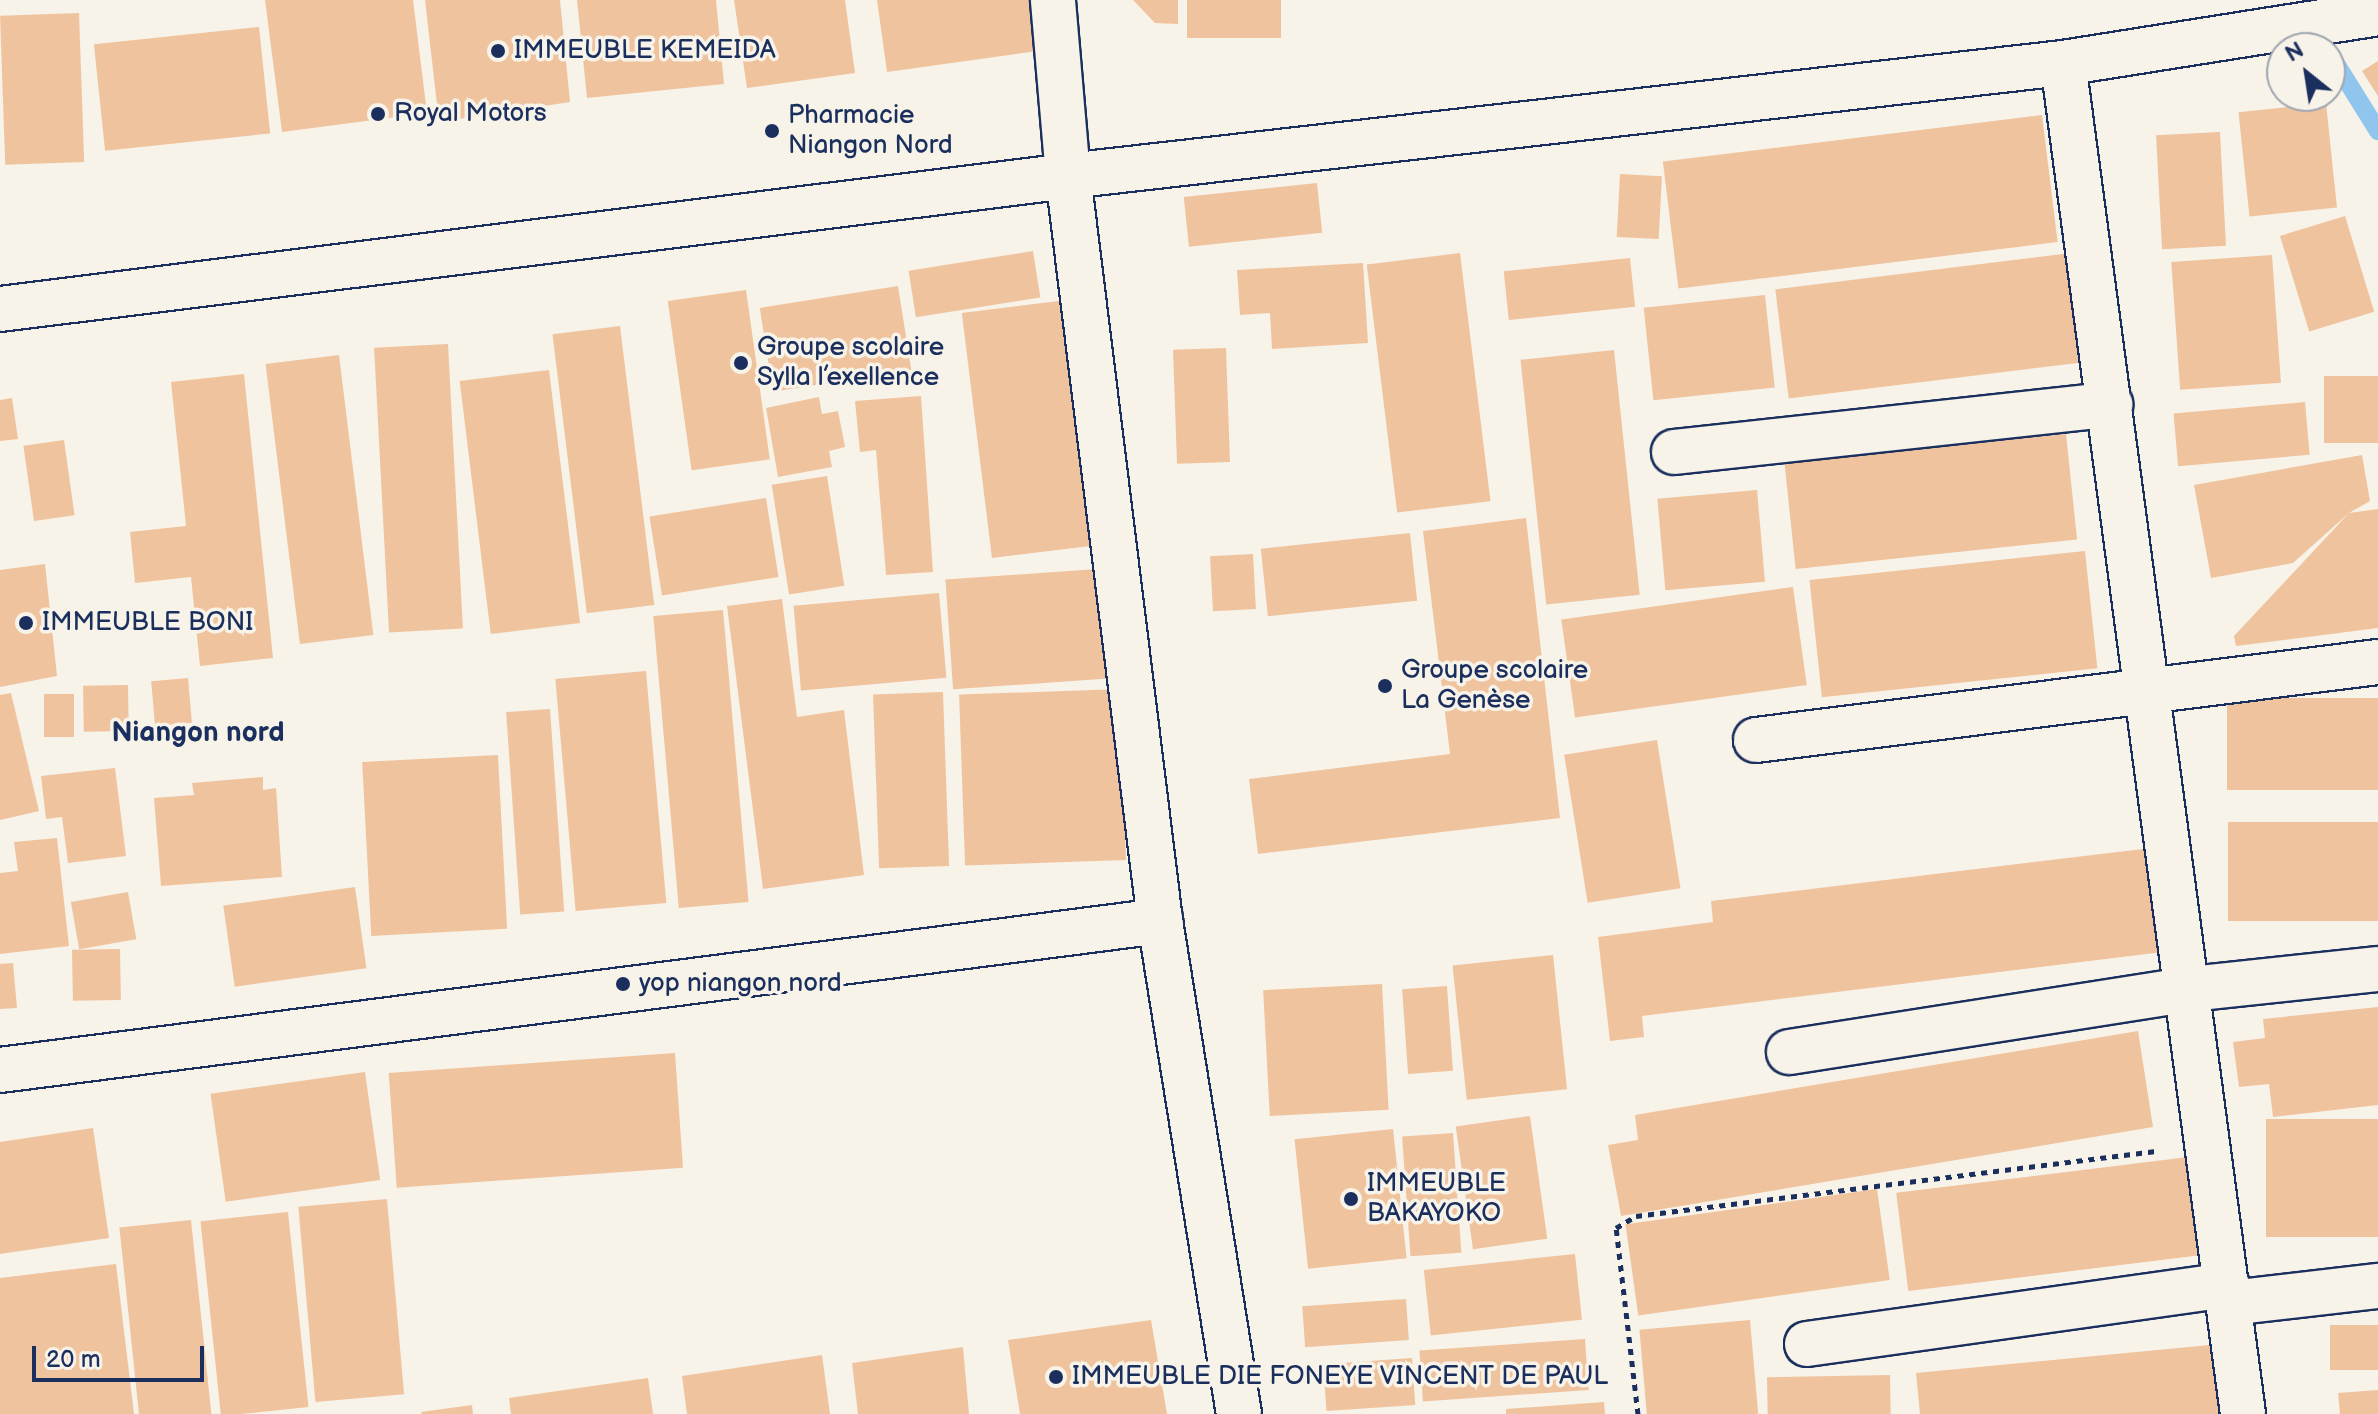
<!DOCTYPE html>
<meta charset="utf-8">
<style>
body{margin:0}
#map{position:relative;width:2378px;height:1414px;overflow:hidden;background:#f7f3e8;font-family:"Balsamiq Sans",sans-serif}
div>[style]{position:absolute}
.stream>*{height:18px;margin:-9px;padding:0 9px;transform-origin:9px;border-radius:9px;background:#90c5ee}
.building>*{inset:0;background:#f0c39f;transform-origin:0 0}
.path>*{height:5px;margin-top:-2.5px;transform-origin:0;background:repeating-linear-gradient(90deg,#1b2f5e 0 6px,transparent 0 12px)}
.roads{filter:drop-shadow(2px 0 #1b2f5e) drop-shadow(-2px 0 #1b2f5e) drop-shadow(0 2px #1b2f5e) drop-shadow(0 -2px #1b2f5e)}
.minor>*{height:44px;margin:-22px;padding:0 22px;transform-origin:22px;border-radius:22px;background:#f7f3e8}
.dots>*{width:22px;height:22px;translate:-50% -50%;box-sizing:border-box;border:4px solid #f7f3e8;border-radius:50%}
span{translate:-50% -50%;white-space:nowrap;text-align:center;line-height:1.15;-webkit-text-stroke:7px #f7f3e8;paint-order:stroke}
.poi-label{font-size:26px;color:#1b2f5e}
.left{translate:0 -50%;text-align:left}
.neighbourhood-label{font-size:28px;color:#1b2f5e;font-weight:700}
.north{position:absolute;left:2266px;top:32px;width:80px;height:80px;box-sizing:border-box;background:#f7f3e8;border:2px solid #9fa5b1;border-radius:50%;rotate:330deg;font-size:22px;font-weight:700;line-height:32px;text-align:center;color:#1b2f5e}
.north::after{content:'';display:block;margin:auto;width:28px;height:36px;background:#1b2f5e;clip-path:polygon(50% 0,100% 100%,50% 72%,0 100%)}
.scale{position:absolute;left:32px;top:1346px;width:172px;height:36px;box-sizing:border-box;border:4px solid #1b2f5e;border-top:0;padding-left:10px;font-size:24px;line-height:28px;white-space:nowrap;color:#1b2f5e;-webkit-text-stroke:6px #f7f3e8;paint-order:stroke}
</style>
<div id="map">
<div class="stream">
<i style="left:2330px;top:54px;width:91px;rotate:58.1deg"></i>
</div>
<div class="building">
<i style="clip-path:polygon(265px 0,413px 0,427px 113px,282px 132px)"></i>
<i style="clip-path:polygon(425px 0,560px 0,570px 102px,439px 122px)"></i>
<i style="clip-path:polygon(577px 0,716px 0,724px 84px,587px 98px)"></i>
<i style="clip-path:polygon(734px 0,845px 0,855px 73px,747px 88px)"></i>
<i style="clip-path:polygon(877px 0,1030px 0,1037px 51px,887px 72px)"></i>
<i style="clip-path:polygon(1133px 0,1178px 0,1178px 24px,1155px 23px)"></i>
<i style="left:1187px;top:0;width:94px;height:38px"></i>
<i style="left:79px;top:13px;width:149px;height:79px;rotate:88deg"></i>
<i style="left:259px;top:27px;width:107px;height:166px;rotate:84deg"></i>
<i style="clip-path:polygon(2378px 61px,2378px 96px,2362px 71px)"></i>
<i style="left:2326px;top:103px;width:105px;height:88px;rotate:84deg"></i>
<i style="left:2042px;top:115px;width:128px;height:382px;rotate:83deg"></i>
<i style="left:2220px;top:132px;width:114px;height:64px;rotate:87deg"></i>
<i style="left:1620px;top:174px;width:42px;height:63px;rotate:3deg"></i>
<i style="left:1317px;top:183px;width:50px;height:134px;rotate:84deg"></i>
<i style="left:2345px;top:216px;width:100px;height:68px;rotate:73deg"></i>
<i style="left:1033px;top:251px;width:47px;height:126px;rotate:81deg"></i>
<i style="left:2079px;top:252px;width:110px;height:306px;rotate:83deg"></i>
<i style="left:1460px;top:253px;width:250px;height:94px;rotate:83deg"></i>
<i style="left:2272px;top:255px;width:128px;height:101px;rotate:86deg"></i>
<i style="left:1630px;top:258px;width:49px;height:127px;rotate:84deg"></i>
<i style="clip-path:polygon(1363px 263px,1368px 343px,1272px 349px,1270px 313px,1240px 315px,1237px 270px)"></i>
<i style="left:898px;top:286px;width:85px;height:140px;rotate:81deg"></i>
<i style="left:746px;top:290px;width:171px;height:79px;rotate:82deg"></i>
<i style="left:1765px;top:295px;width:93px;height:122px;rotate:84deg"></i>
<i style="left:1075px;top:299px;width:247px;height:114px;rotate:83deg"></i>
<i style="left:620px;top:326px;width:281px;height:68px;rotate:83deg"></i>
<i style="left:448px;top:344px;width:285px;height:74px;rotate:87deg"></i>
<i style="left:1226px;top:348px;width:114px;height:53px;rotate:88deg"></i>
<i style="left:1614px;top:350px;width:246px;height:94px;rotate:84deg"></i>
<i style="left:339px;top:355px;width:282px;height:74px;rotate:83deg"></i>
<i style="left:549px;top:370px;width:255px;height:90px;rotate:83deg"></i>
<i style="clip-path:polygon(244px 374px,273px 658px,200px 666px,191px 577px,135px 583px,130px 532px,186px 526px,171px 382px)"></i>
<i style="left:2378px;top:376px;width:67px;height:54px;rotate:90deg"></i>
<i style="clip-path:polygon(921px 396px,933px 572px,886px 575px,876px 450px,860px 452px,855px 401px)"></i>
<i style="clip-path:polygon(819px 397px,822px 414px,838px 411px,845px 447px,829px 451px,832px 467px,778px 477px,766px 408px)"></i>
<i style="clip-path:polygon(12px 398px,18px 439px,0 441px,0 400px)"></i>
<i style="left:2305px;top:402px;width:53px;height:132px;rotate:85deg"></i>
<i style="left:2066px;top:434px;width:106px;height:283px;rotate:84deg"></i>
<i style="left:64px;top:440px;width:76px;height:41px;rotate:82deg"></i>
<i style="clip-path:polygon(2362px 455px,2370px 501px,2349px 513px,2378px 509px,2378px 628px,2236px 646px,2234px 636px,2349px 513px,2293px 563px,2211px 578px,2194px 485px)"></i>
<i style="left:827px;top:476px;width:111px;height:56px;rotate:81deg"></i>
<i style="left:1757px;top:490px;width:92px;height:100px;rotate:85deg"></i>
<i style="left:766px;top:498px;width:80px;height:118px;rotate:81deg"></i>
<i style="clip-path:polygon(1526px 518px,1560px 818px,1258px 854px,1249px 779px,1450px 754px,1423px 531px)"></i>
<i style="left:1410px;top:533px;width:68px;height:150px;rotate:84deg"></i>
<i style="left:2085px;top:551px;width:118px;height:277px;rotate:84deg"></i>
<i style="left:1253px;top:554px;width:55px;height:43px;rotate:87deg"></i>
<i style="clip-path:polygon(45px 564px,57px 676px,0 687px,0 570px)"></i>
<i style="left:1111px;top:568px;width:110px;height:166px;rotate:86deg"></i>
<i style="left:1793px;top:587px;width:99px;height:234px;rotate:82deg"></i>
<i style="left:939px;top:593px;width:85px;height:146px;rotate:85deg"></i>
<i style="clip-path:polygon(782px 599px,797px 717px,844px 710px,864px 875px,763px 889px,727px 606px)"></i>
<i style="left:723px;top:610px;width:293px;height:70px;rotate:85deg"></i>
<i style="left:646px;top:671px;width:233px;height:91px;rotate:85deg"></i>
<i style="left:188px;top:678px;width:45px;height:37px;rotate:85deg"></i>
<i style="left:128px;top:685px;width:46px;height:45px;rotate:89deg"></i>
<i style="left:1120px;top:689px;width:171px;height:161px;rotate:88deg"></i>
<i style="left:943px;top:692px;width:174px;height:70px;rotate:88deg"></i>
<i style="clip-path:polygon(11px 693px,39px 811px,0 820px,0 695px)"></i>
<i style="left:44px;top:694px;width:30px;height:43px"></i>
<i style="left:2378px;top:698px;width:92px;height:151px;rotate:90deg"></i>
<i style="left:550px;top:709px;width:203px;height:44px;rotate:86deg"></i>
<i style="left:1657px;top:740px;width:150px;height:94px;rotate:81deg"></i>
<i style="left:498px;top:755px;width:174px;height:136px;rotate:87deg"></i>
<i style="clip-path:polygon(115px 768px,126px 856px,68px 863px,62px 817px,46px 819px,41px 776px)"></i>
<i style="clip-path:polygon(263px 777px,263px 790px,276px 788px,282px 877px,161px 886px,154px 798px,194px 795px,192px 783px)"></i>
<i style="left:2378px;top:822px;width:99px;height:150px;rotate:90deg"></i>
<i style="clip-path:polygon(57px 838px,69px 946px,0 954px,0 873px,18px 871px,14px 842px)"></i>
<i style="clip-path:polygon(2151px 848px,2163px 952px,1642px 1016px,1644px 1037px,1610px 1041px,1598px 937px,1713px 922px,1711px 901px)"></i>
<i style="left:355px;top:887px;width:82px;height:133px;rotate:82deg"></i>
<i style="left:128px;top:892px;width:48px;height:58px;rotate:80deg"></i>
<i style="left:120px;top:949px;width:51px;height:48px;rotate:89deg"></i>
<i style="left:1553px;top:955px;width:135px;height:101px;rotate:84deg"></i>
<i style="clip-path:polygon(13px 963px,17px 1008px,0 1009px,0 964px)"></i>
<i style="left:1382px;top:984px;width:126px;height:119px;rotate:87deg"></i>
<i style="left:1447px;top:986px;width:85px;height:45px;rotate:86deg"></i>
<i style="clip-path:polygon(2378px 1007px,2378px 1105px,2273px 1117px,2269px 1084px,2239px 1087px,2233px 1042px,2265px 1038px,2263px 1019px)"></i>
<i style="clip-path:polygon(2138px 1031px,2153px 1127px,1621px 1216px,1608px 1145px,1638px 1140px,1635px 1115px)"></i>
<i style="left:675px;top:1053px;width:115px;height:287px;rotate:86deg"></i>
<i style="left:365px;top:1072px;width:109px;height:156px;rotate:82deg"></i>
<i style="left:1530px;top:1116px;width:124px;height:75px;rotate:82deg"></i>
<i style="left:2378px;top:1119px;width:118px;height:112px;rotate:90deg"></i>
<i style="clip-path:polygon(93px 1128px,109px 1238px,0 1254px,0 1142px)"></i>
<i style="left:1393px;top:1129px;width:130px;height:99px;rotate:84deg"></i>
<i style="left:1453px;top:1133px;width:120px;height:51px;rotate:86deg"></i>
<i style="left:2188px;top:1157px;width:99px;height:294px;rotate:83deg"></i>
<i style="left:1877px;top:1189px;width:92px;height:254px;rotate:82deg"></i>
<i style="left:387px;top:1199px;width:196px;height:89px;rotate:85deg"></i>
<i style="left:288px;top:1212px;width:196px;height:88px;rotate:84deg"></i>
<i style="left:191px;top:1220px;width:195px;height:72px;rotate:84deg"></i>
<i style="left:1575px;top:1254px;width:66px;height:152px;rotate:84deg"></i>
<i style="clip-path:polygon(116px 1264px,134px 1414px,0 1414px,0 1278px)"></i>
<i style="left:1406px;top:1299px;width:41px;height:104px;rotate:86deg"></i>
<i style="clip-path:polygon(1151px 1320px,1167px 1414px,1020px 1414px,1008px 1340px)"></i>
<i style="left:1750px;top:1320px;width:94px;height:111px;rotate:85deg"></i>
<i style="left:2378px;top:1325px;width:45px;height:48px;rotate:90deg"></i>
<i style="left:1585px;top:1339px;width:51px;height:166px;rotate:86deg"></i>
<i style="clip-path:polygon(2220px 1344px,2226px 1414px,1920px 1414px,1916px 1373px)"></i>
<i style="clip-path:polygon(963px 1347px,969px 1414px,858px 1414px,852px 1363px)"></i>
<i style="clip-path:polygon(822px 1355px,830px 1414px,687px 1414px,682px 1376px)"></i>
<i style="left:1412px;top:1358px;width:47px;height:89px;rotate:86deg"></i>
<i style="left:1890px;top:1375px;width:39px;height:123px;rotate:89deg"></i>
<i style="clip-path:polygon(648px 1378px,653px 1414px,511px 1414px,509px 1398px)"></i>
<i style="clip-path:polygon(2378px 1390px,2378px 1414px,2340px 1414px,2338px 1393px)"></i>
<i style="clip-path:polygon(1604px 1402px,1605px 1414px,1506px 1414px,1506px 1409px)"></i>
<i style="clip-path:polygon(472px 1405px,473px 1414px,422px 1414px,421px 1412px)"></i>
</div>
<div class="path">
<i style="left:1638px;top:1414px;width:187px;rotate:-96.7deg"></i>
<i style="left:1616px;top:1228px;width:23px;rotate:-31deg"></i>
<i style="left:1636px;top:1216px;width:524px;rotate:-7.13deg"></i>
</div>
<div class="roads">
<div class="minor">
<i style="left:2063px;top:63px;width:1363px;rotate:82.41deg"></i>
<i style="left:0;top:309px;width:1076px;rotate:-7.1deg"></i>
<i style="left:1068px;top:176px;width:1001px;rotate:-6.48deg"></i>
<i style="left:2063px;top:63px;width:319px;rotate:-9deg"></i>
<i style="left:1674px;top:452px;width:439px;rotate:-6.2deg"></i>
<i style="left:1756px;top:740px;width:627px;rotate:-7.15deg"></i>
<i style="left:1160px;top:921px;width:499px;rotate:80.9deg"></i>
<i style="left:1789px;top:1052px;width:406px;rotate:-8.9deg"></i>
<i style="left:2190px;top:989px;width:189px;rotate:-6.1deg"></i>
<i style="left:0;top:1070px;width:1170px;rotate:-7.32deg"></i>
<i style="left:1160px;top:921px;width:751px;rotate:-97.04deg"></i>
<i style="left:1068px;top:176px;width:177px;rotate:-94.9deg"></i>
<i style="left:2230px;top:1303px;width:149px;rotate:-6.6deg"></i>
<i style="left:1807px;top:1344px;width:424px;rotate:-8deg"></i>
</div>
</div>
<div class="dots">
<i style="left:498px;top:51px;background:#1b2f5e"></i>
<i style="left:378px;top:114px;background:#1b2f5e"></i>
<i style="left:772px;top:131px;background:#1b2f5e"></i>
<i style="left:741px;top:363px;background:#1b2f5e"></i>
<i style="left:26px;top:623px;background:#1b2f5e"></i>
<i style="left:1385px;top:686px;background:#1b2f5e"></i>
<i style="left:623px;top:984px;background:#1b2f5e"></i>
<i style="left:1351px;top:1199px;background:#1b2f5e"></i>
<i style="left:1056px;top:1377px;background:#1b2f5e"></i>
</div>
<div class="poi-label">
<span class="left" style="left:514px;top:51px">IMMEUBLE KEMEIDA</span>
<span class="left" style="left:394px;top:114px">Royal Motors</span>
<span class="left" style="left:788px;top:131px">Pharmacie<br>Niangon Nord</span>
<span class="left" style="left:757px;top:363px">Groupe scolaire<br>Sylla l’exellence</span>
<span class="left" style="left:42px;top:623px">IMMEUBLE BONI</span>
<span class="left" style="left:1401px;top:686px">Groupe scolaire<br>La Genèse</span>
<span class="left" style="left:639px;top:984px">yop niangon nord</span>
<span class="left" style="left:1367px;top:1199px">IMMEUBLE<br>BAKAYOKO</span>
<span class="left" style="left:1072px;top:1377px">IMMEUBLE DIE FONEYE VINCENT DE PAUL</span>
</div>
<div class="neighbourhood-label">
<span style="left:198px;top:733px">Niangon nord</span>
</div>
<div class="north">N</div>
<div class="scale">20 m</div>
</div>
